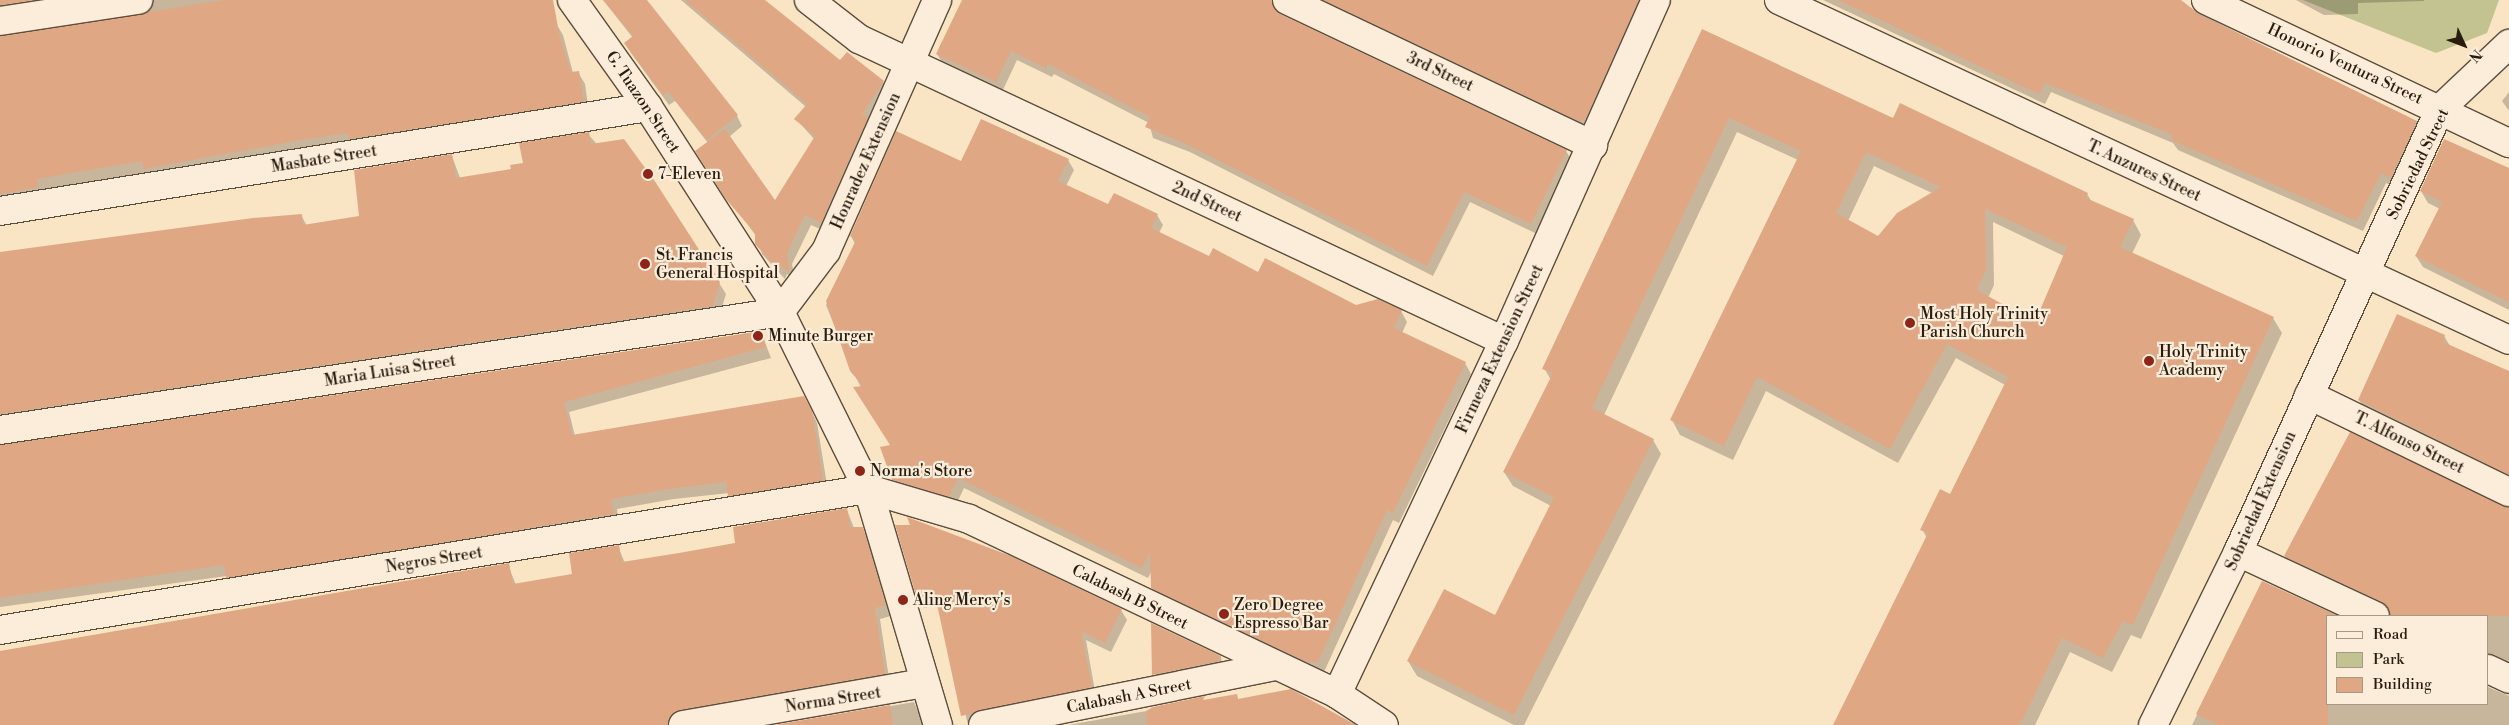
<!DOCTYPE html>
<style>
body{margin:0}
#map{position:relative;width:2509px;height:725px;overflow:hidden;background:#f9e4c4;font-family:"Libre Bodoni",serif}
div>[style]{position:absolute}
.green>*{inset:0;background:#c2c391}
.shadow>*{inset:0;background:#0003}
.building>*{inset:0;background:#e0a785}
.roads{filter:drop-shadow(1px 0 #5c4e3c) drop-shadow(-1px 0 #5c4e3c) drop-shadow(0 1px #5c4e3c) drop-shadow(0 -1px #5c4e3c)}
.street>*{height:28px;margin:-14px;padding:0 14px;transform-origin:14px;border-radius:14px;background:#fbedd9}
.secondary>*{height:28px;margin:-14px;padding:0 14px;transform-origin:14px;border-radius:14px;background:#fbedd9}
.dots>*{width:14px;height:14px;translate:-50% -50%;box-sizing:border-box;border:2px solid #fbedd9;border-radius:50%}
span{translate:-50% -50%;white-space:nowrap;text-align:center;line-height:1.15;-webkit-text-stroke:4.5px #fbedd9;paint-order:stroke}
.street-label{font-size:16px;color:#281c0f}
.poi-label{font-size:16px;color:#281c0f}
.left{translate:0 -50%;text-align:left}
.legend{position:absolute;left:2326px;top:615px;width:162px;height:90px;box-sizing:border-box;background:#fbedd9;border:1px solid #a79988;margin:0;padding:6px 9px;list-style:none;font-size:15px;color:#281c0f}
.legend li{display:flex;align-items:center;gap:10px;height:25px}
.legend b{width:25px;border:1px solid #a79988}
.north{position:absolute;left:2439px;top:20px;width:50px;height:50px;-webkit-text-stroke:4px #fbedd9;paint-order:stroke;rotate:133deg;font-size:14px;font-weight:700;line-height:20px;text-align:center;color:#281c0f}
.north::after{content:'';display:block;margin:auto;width:18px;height:22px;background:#281c0f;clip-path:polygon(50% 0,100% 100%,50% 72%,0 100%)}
</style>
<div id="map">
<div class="green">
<i style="clip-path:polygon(2303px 0,2499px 0,2487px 33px,2436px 53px)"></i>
</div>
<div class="shadow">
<i style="clip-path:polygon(0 0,127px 0,0 20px)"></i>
<i style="clip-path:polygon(154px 0,542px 0,563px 35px,573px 73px,578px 72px,585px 84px,589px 113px,151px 180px,147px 173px,43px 190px,0 206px,0 37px,141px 17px)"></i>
<i style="clip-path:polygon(603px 0,646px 0,737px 116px,742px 126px,729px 137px,775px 203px,814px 139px,796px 119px,806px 107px,681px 0,762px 0,841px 62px,883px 82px,889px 92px,827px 232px,811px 225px,792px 264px,795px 280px,787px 274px,785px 279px,762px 254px,756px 236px,702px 161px,708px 143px,675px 101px,669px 105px,631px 53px,625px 43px,633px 38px)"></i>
<i style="clip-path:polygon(963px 0,1284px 0,1279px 4px,1279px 15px,1566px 151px,1572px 161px,1537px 234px,1470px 202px,1433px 276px,1190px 152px,1153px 138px,1149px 123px,1054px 74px,1052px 77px,1017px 60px,1002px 92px,943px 64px,937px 54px)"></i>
<i style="clip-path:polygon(1309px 0,1652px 0,1587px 132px)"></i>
<i style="clip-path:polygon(1823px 0,2172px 0,2417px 122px,2422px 132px,2397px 188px,2386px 183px,2363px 231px,2178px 150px,2173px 143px,2051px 92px,2045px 104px)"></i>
<i style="clip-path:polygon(2296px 0,2424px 0,2424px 1px,2358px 3px,2358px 14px,2324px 15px)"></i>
<i style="clip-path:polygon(evenodd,1702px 31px,1894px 120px,2087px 194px,2092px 202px,2133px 220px,2141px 235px,2132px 254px,2273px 318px,2282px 333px,2141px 639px,2131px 635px,2112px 672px,2070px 652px,2035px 725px,1835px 725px,1927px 538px,1922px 529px,1950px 496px,2005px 385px,1956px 358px,1898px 463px,1766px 391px,1733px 460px,1680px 435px,1672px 420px,1798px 160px,1737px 132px,1604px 415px,1653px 440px,1661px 454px,1524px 725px,1514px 725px,1417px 676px,1408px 661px,1495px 617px,1551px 506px,1513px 486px,1504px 472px,1551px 380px,1544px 368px,1702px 31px,1874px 166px,1932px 193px,1878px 237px,1848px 221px,1874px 166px,1702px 31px,1993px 222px,2064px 256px,2035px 323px,1988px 298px,1994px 285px,1993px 222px)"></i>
<i style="clip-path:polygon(2509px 92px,2509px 111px,2502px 101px)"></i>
<i style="clip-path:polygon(588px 134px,719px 283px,726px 294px,719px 317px,0 428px,0 253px,301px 215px,307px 226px,360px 217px,452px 156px,460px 178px,512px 170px)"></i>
<i style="clip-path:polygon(1068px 160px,1074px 170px,1066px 186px,1109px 206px,1157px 215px,1163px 225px,1159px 233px,1210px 257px,1356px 307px,1401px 311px,1407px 322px,1402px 333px,1465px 363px,1471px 374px,1399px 523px,1393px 520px,1324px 672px,1314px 672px,1158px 599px,1152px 588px,1152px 570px,1148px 578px,964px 488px,955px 507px,900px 490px,894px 479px,891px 446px,852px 370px,826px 305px,855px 244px,851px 236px,961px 162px)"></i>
<i style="clip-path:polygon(2509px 169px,2509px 310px,2423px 267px,2416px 256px,2440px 209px,2428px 203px,2421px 191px)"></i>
<i style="clip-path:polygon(761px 332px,771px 358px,569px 412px,575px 436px,810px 408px,817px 423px,828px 491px,736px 506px,729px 493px,674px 499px,617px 509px,619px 525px,233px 588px,227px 576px,0 607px,0 446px)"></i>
<i style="clip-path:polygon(2444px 336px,2450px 346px,2509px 372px,2509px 481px,2365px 410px,2359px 400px)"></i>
<i style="clip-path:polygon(2502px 507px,2509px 507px,2509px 671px,2488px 665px,2488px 616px,2391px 616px,2291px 566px,2285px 556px)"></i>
<i style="clip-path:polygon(847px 510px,854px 528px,862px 528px,868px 539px,891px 616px,880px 619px,890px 685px,680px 725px,0 725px,0 653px,508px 565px,516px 585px,574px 575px,618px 547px,625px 563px,737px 544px)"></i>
<i style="clip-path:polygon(897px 526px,1121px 610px,1127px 620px,1111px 652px,1086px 640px,1096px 697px,968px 725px,939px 605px,924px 608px,918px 598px)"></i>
<i style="clip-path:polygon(2263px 582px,2336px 616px,2328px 616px,2328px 704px,2488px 704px,2488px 687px,2509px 696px,2509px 725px,2192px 725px)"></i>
<i style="clip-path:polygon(1153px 625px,1221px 657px,1222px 666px,1156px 679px)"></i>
<i style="clip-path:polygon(1236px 695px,1239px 700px,1352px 725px,1068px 725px)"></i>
<i style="clip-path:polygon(914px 702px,924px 725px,782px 725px)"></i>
</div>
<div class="building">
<i style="clip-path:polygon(0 0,34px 0,0 5px)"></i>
<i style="clip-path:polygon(224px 0,553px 0,560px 38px,571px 72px,579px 71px,584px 102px,349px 139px,348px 133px,296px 141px,144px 169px,142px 161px,37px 179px,39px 187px,0 194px,0 36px)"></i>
<i style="clip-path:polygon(603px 0,647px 0,738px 115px,707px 140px,668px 91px,663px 95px,624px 43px,633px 36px)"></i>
<i style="clip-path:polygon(685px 0,765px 0,840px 60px,847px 52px,884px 81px,862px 114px,868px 117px,821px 223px,805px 215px,787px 253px,790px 273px,781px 266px,779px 270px,755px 244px,755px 233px,725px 198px,695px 151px,725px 129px,775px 200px,815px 136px,794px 119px,807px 104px)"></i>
<i style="clip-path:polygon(962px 0,1272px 0,1280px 14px,1567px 150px,1531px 224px,1464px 192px,1427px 266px,1182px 142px,1145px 127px,1150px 117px,1048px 64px,1046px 68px,1011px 51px,996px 82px,936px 54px)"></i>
<i style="clip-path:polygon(1323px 0,1639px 0,1587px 117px,1580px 122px)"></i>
<i style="clip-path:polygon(1838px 0,2181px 0,2199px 14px,2417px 121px,2391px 178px,2381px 173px,2357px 221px,2171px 140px,2173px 135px,2045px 83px,2039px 94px)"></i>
<i style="clip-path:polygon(evenodd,1702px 29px,1893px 118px,1900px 103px,2088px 193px,2086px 198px,2134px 219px,2120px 247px,2274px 317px,2133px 625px,2123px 621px,2103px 658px,2062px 638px,2020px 725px,1833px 725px,1928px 533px,1920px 530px,1940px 489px,1950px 494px,2008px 377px,1947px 344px,1890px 449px,1757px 377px,1724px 446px,1670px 420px,1801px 151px,1729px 118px,1592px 408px,1654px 439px,1514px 715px,1407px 661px,1444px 589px,1495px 615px,1554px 497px,1503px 472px,1553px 373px,1542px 369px,1702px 29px,1866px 152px,1941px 187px,1897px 213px,1878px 236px,1836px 213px,1866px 152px,1702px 29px,1985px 209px,2067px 247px,2035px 322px,1977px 290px,1986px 269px,1985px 209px)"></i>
<i style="clip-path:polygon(981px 119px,1069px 159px,1058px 181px,1108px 204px,1114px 193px,1158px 214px,1151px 228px,1209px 256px,1213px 248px,1258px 272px,1265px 258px,1356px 305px,1378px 299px,1402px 310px,1394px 328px,1466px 362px,1393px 513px,1387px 510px,1318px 662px,1307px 662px,1151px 588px,1150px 551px,1142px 568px,958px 478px,949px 497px,892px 480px,880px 447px,890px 445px,853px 387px,863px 386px,850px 371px,826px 301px,856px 240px,850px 236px,896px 131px,961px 161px)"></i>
<i style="clip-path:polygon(589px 132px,591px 144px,624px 139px,656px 183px,720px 282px,713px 306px,0 414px,0 252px,253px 218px,302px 214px,303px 225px,359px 216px,354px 170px,452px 154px,456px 178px,511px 169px,510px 165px,523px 163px,519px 143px)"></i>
<i style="clip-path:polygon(2444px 139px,2509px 168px,2509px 302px,2415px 256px,2442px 202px,2420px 191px)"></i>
<i style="clip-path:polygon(2397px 314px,2445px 335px,2443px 342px,2509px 371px,2509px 475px,2358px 400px)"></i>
<i style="clip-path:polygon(762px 331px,766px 347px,564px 402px,572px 435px,804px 396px,812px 411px,823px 481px,728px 496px,726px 482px,668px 489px,611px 499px,614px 514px,226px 578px,224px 565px,0 598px,0 445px)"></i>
<i style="clip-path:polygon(2350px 432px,2509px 507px,2509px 616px,2390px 616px,2382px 602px,2284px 556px)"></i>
<i style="clip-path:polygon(847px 508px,850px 527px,863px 527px,886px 605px,875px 608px,885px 674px,680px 710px,673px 713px,668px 725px,0 725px,0 651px,509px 563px,513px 584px,572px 574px,569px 553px,619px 545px,622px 562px,679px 553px,735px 543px,733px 527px)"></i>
<i style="clip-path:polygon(907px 517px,1011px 556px,1122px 609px,1105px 643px,1081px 631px,1092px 687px,961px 716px,935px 595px,917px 599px,895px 525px,910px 525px)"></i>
<i style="clip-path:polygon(2262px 581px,2339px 616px,2328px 616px,2328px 725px,2218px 725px,2196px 714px)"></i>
<i style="clip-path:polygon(1151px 623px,1221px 656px,1219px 661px,1152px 675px)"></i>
<i style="clip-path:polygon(1291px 689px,1356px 725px,1147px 725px,1146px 711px,1153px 707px,1205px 696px,1203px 700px,1237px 694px,1238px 699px)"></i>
<i style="clip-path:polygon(890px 705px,893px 725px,774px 725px)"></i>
</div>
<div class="roads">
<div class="street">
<i style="left:809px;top:0;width:63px;rotate:38deg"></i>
<i style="left:859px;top:39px;width:712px;rotate:25.09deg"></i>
<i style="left:1287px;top:0;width:339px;rotate:25.4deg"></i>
<i style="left:1779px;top:0;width:805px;rotate:24.97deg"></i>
<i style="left:2206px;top:0;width:335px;rotate:25.3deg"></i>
<i style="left:0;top:21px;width:140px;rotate:-8.7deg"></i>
<i style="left:0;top:211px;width:656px;rotate:-9.12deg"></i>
<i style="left:2309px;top:395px;width:222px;rotate:25.9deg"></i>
<i style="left:0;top:430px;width:789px;rotate:-8.6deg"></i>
<i style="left:780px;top:312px;width:76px;rotate:-53deg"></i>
<i style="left:826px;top:251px;width:274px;rotate:-66.1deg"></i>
<i style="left:2238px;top:552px;width:151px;rotate:25deg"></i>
<i style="left:0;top:630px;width:879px;rotate:-9.23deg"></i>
<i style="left:868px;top:489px;width:105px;rotate:16.5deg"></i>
<i style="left:969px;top:519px;width:407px;rotate:25.4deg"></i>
<i style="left:1337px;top:694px;width:56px;rotate:33.4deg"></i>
<i style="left:2488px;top:669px;width:23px;rotate:25deg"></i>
<i style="left:1337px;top:694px;width:391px;rotate:-64.7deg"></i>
<i style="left:1504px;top:341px;width:373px;rotate:-66deg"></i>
<i style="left:683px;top:725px;width:245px;rotate:-9.9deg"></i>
<i style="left:983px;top:725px;width:298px;rotate:-11.4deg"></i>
</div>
<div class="secondary">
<i style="left:572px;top:0;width:131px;rotate:54.6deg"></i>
<i style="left:648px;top:107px;width:244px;rotate:57.2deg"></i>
<i style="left:780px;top:312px;width:198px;rotate:63.6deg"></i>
<i style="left:868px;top:489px;width:246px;rotate:73.5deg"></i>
<i style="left:2153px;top:725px;width:193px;rotate:-63.8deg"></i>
<i style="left:2238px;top:552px;width:487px;rotate:-65.5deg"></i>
<i style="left:2440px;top:109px;width:95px;rotate:-43.3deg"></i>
</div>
</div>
<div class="dots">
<i style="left:648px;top:174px;background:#8f2418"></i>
<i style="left:645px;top:264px;background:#8f2418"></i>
<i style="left:1910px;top:323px;background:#8f2418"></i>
<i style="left:758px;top:336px;background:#8f2418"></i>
<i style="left:2149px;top:361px;background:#8f2418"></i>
<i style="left:860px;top:471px;background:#8f2418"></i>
<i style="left:903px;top:600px;background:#8f2418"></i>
<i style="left:1224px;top:614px;background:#8f2418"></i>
</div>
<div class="street-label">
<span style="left:2345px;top:64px;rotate:25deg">Honorio Ventura Street</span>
<span style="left:1440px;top:72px;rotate:25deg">3rd Street</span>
<span style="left:643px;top:102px;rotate:56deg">G. Tuazon Street</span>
<span style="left:324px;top:159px;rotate:-9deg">Masbate Street</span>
<span style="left:866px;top:161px;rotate:-66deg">Honradez Extension</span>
<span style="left:2418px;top:164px;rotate:-64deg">Sobriedad Street</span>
<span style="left:2144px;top:171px;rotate:25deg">T. Anzures Street</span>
<span style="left:1207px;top:202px;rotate:25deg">2nd Street</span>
<span style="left:1500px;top:349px;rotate:-65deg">Firmeza Extension Street</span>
<span style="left:390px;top:371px;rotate:-9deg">Maria Luisa Street</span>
<span style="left:2409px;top:443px;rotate:26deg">T. Alfonso Street</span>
<span style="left:2261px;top:501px;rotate:-66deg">Sobriedad Extension</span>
<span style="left:434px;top:560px;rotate:-9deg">Negros Street</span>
<span style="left:1130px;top:597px;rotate:26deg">Calabash B Street</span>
<span style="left:1129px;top:696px;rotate:-11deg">Calabash A Street</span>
<span style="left:833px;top:700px;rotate:-9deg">Norma Street</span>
</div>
<div class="poi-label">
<span class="left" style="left:658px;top:174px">7-Eleven</span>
<span class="left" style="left:656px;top:264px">St. Francis<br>General Hospital</span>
<span class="left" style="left:1920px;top:323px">Most Holy Trinity<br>Parish Church</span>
<span class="left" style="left:768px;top:336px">Minute Burger</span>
<span class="left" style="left:2159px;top:361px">Holy Trinity<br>Academy</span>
<span class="left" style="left:870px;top:471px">Norma's Store</span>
<span class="left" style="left:913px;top:600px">Aling Mercy's</span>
<span class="left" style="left:1234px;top:614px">Zero Degree<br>Espresso Bar</span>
</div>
<ul class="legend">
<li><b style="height:6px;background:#fbedd9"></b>Road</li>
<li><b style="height:14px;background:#c2c391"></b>Park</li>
<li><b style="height:14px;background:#e0a785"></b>Building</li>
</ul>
<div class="north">N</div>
</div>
